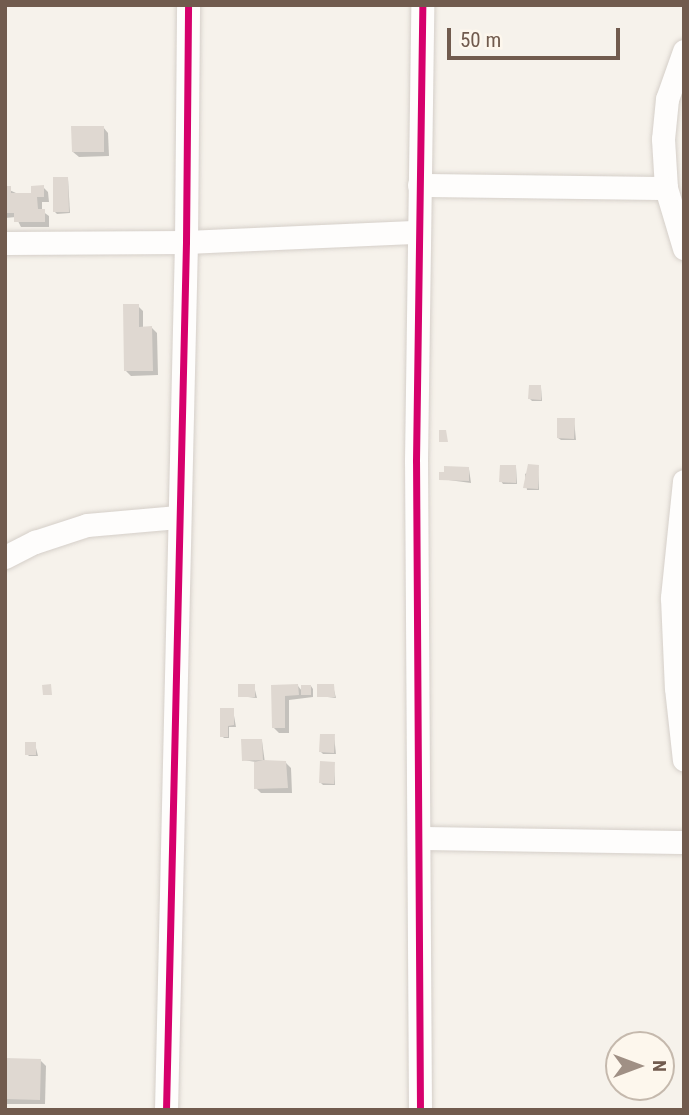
<!DOCTYPE html>
<style>
body{margin:0}
#map{position:relative;width:689px;height:1115px;overflow:hidden;background:#f6f2eb;font-family:"Roboto Condensed",sans-serif}
div>[style]{position:absolute}
[style*='--x']{left:calc(var(--x)*1px);top:calc(var(--y)*1px);width:calc(var(--w)*1px);rotate:calc(var(--a)*1deg)}
.shadow>*{inset:0;background:#0003}
.building>*{inset:0;background:#dfd8d1}
.roads{filter:drop-shadow(0 0 2px #d5cfc9) drop-shadow(0 0 2px #d5cfc9)}
.minor>*{height:23px;margin:-11.5px;padding:0 11.5px;transform-origin:11.5px;border-radius:11.5px;background:#fefdfc}
.cycleway>*{height:7px;margin:-3.5px;padding:0 3.5px;transform-origin:3.5px;border-radius:3.5px;background:#d6006c}
span{translate:-50% -50%;white-space:nowrap;text-align:center;line-height:1.15;-webkit-text-stroke:7px #fdf7ed;paint-order:stroke}
.frame{position:absolute;inset:0;border:7px solid #715b4e;pointer-events:none}
.north{position:absolute;left:605px;top:1031px;width:70px;height:70px;box-sizing:border-box;background:#fdf7ed;border:2px solid #c5b9ad;border-radius:50%;rotate:90deg;font-size:19px;font-weight:700;line-height:28px;text-align:center;color:#715b4e}
.north::after{content:'';display:block;margin:auto;width:24px;height:32px;background:#a09085;clip-path:polygon(50% 0,100% 100%,50% 72%,0 100%)}
.scale{position:absolute;left:447px;top:28px;width:173px;height:32px;box-sizing:border-box;border:4px solid #715b4e;border-top:0;padding-left:9px;font-size:21px;line-height:24px;white-space:nowrap;color:#715b4e;-webkit-text-stroke:5px #fdf7ed;paint-order:stroke}
</style>
<div id="map">
<div class="shadow">
<i style="clip-path:polygon(103px 127px,108px 133px,109px 156px,79px 157px,73px 152px)"></i>
<i style="clip-path:polygon(68px 179px,70px 213px,57px 214px,55px 212px)"></i>
<i style="clip-path:polygon(43px 187px,48px 192px,49px 202px,42px 202px,42px 211px,49px 216px,49px 227px,21px 227px,16px 217px,5px 218px,5px 188px,16px 193px,33px 194px)"></i>
<i style="clip-path:polygon(138px 306px,143px 311px,143px 328px,152px 328px,157px 333px,158px 375px,131px 376px,126px 371px)"></i>
<i style="clip-path:polygon(541px 387px,542px 401px,532px 401px,530px 399px)"></i>
<i style="clip-path:polygon(574px 420px,576px 440px,561px 440px,558px 438px)"></i>
<i style="clip-path:polygon(538px 466px,539px 490px,527px 490px,525px 474px)"></i>
<i style="clip-path:polygon(516px 467px,517px 484px,503px 484px,501px 481px)"></i>
<i style="clip-path:polygon(469px 469px,471px 483px,441px 479px)"></i>
<i style="clip-path:polygon(254px 686px,257px 698px,240px 696px)"></i>
<i style="clip-path:polygon(273px 686px,298px 686px,302px 691px,311px 686px,313px 689px,313px 697px,289px 700px,289px 733px,279px 733px,273px 727px)"></i>
<i style="clip-path:polygon(333px 686px,336px 698px,319px 696px)"></i>
<i style="clip-path:polygon(233px 710px,236px 727px,229px 727px,229px 738px,224px 738px,222px 736px)"></i>
<i style="clip-path:polygon(334px 736px,336px 754px,323px 754px,321px 752px)"></i>
<i style="clip-path:polygon(262px 741px,265px 763px,286px 763px,291px 768px,292px 793px,261px 793px,256px 788px,256px 762px,243px 760px)"></i>
<i style="clip-path:polygon(35px 744px,38px 756px,29px 756px,27px 754px)"></i>
<i style="clip-path:polygon(334px 764px,335px 785px,323px 785px,321px 783px)"></i>
<i style="clip-path:polygon(5px 1060px,41px 1061px,46px 1066px,45px 1104px,5px 1104px)"></i>
</div>
<div class="building">
<i style="clip-path:polygon(71px 126px,104px 126px,104px 152px,72px 152px)"></i>
<i style="clip-path:polygon(53px 177px,68px 177px,69px 212px,53px 212px)"></i>
<i style="clip-path:polygon(44px 185px,44px 197px,37px 197px,38px 209px,45px 209px,45px 222px,14px 222px,14px 213px,5px 213px,5px 186px,11px 186px,11px 193px,31px 193px,31px 186px)"></i>
<i style="clip-path:polygon(123px 304px,139px 304px,139px 327px,152px 326px,153px 371px,124px 371px)"></i>
<i style="clip-path:polygon(529px 385px,541px 385px,541px 400px,528px 399px)"></i>
<i style="clip-path:polygon(557px 418px,575px 418px,574px 439px,557px 438px)"></i>
<i style="clip-path:polygon(439px 430px,446px 430px,448px 442px,439px 442px)"></i>
<i style="clip-path:polygon(528px 464px,539px 465px,538px 489px,523px 488px)"></i>
<i style="clip-path:polygon(500px 465px,516px 465px,516px 483px,499px 482px)"></i>
<i style="clip-path:polygon(444px 466px,469px 467px,469px 481px,439px 480px,439px 472px,444px 472px)"></i>
<i style="clip-path:polygon(51px 684px,52px 695px,43px 695px,42px 685px)"></i>
<i style="clip-path:polygon(238px 684px,255px 684px,255px 697px,238px 697px)"></i>
<i style="clip-path:polygon(298px 684px,299px 695px,285px 696px,285px 728px,272px 728px,271px 685px)"></i>
<i style="clip-path:polygon(317px 684px,334px 684px,335px 697px,317px 697px)"></i>
<i style="clip-path:polygon(301px 685px,311px 685px,311px 695px,301px 695px)"></i>
<i style="clip-path:polygon(220px 708px,234px 708px,234px 725px,228px 726px,228px 737px,220px 737px)"></i>
<i style="clip-path:polygon(320px 734px,335px 734px,334px 753px,319px 752px)"></i>
<i style="clip-path:polygon(241px 739px,262px 739px,263px 760px,242px 761px)"></i>
<i style="clip-path:polygon(25px 742px,36px 742px,36px 755px,25px 755px)"></i>
<i style="clip-path:polygon(263px 760px,286px 761px,288px 788px,254px 789px,254px 762px)"></i>
<i style="clip-path:polygon(320px 761px,335px 762px,334px 784px,319px 783px)"></i>
<i style="clip-path:polygon(5px 1058px,41px 1059px,40px 1100px,5px 1099px)"></i>
</div>
<div class="roads">
<div class="minor">
<i style="--x:684;--y:51;--w:51;--a:109.5"></i>
<i style="--x:667;--y:99;--w:40;--a:95.7"></i>
<i style="--x:663;--y:139;--w:49;--a:86.5"></i>
<i style="--x:666;--y:188;--w:63;--a:73.3"></i>
<i style="--x:419;--y:185;--w:247;--a:0.7"></i>
<i style="--x:5;--y:243;--w:181;--a:-0.3"></i>
<i style="--x:186;--y:242;--w:233;--a:-2.5"></i>
<i style="--x:684;--y:481;--w:118;--a:95.9"></i>
<i style="--x:672;--y:598;--w:90;--a:87.5"></i>
<i style="--x:676;--y:688;--w:72;--a:83.7"></i>
<i style="--x:5;--y:557;--w:34;--a:-27"></i>
<i style="--x:35;--y:542;--w:55;--a:-18.1"></i>
<i style="--x:87;--y:525;--w:91;--a:-5"></i>
<i style="--x:420;--y:838;--w:264;--a:0.9"></i>
<i style="--x:166;--y:1110;--w:868;--a:-88.68"></i>
<i style="--x:186;--y:242;--w:237;--a:-89.5"></i>
<i style="--x:420;--y:1110;--w:649;--a:-90.35"></i>
<i style="--x:416;--y:461;--w:456;--a:-89.2"></i>
</div>
</div>
<div class="cycleway">
<i style="--x:166;--y:1110;--w:868;--a:-88.68"></i>
<i style="--x:186;--y:242;--w:237;--a:-89.5"></i>
<i style="--x:420;--y:1110;--w:649;--a:-90.35"></i>
<i style="--x:416;--y:461;--w:456;--a:-89.2"></i>
</div>
<div class="frame"></div>
<div class="north">N</div>
<div class="scale">50 m</div>
</div>
